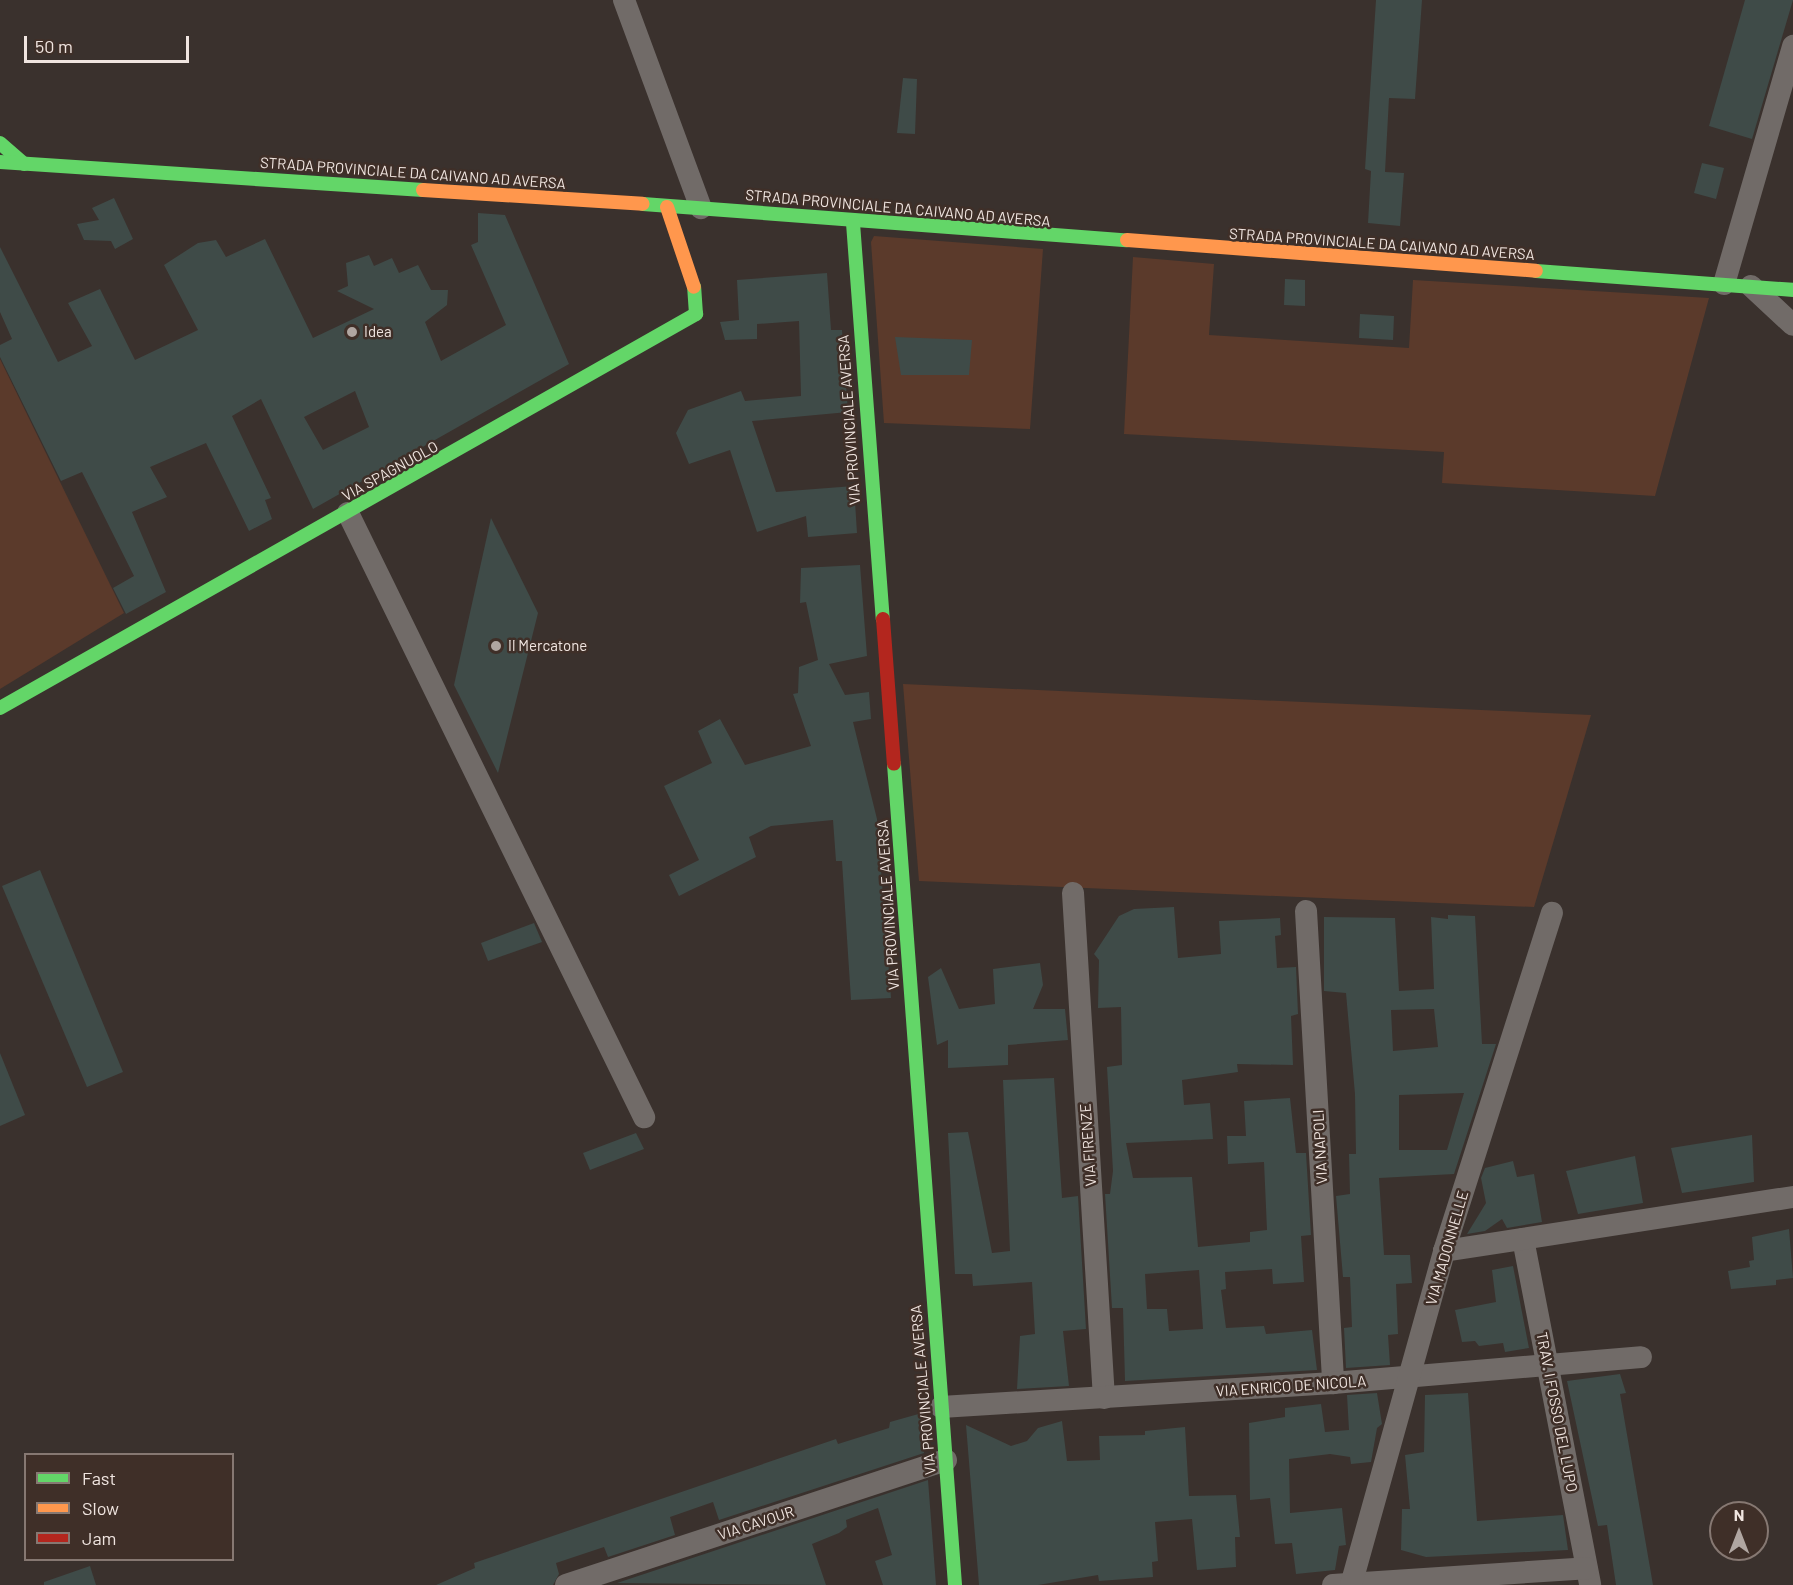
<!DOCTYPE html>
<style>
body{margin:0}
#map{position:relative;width:1793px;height:1585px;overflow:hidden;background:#3a312d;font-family:Barlow,sans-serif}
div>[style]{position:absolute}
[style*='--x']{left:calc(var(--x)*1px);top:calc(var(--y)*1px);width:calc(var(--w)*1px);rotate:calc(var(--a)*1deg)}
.green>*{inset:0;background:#5b3a2b}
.building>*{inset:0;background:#3f4b48}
.street>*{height:22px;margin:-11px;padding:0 11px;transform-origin:11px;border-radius:11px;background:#716b68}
.fast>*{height:14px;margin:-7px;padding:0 7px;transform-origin:7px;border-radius:7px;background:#63d668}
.slow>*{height:14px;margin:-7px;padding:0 7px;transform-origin:7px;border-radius:7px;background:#ff974d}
.jam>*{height:14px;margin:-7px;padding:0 7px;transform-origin:7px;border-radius:7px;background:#b3261e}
.dots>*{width:16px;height:16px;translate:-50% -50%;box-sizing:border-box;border:3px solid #3f2f28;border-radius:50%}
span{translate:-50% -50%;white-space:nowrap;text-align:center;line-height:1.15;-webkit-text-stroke:5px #3f2f28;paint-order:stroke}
.street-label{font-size:15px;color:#f0e5e0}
.poi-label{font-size:15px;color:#f0e5e0}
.left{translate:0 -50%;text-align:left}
.legend{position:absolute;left:24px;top:1453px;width:210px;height:108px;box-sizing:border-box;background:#3f2f28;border:2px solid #867872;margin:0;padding:8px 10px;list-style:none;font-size:18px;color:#f0e5e0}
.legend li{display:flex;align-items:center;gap:12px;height:30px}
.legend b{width:30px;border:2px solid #867872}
.north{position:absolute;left:1709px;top:1501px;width:60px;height:60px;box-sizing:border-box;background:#3f2f28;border:2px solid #867872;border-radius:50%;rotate:0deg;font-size:16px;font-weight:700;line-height:24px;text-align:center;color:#f0e5e0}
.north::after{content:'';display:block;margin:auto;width:21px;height:27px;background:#b0a6a1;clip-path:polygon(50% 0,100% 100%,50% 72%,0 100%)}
.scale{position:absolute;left:24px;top:36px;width:165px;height:27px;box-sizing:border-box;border:3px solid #f0e5e0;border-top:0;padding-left:8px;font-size:18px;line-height:21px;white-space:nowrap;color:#f0e5e0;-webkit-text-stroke:4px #3f2f28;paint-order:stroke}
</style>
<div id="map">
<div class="green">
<i style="clip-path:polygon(874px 236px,1043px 249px,1030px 429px,884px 423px,871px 242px)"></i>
<i style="clip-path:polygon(1133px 257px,1214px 264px,1209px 335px,1409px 348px,1413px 280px,1709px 298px,1655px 496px,1442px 483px,1444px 452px,1124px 434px)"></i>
<i style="clip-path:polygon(0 359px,124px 613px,0 689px)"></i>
<i style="clip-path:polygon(903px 684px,1591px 715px,1534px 907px,919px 881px)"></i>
</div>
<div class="building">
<i style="clip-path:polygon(1376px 0,1422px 0,1415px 99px,1389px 98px,1385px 172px,1404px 173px,1400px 226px,1368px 223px,1371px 171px,1365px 169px)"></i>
<i style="clip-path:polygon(1745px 0,1793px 0,1752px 139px,1709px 126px)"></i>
<i style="clip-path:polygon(903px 78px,917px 79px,915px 134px,897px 133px)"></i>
<i style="clip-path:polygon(1702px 163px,1724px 168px,1716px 199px,1694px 193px)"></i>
<i style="clip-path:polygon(114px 198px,133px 239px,115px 249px,111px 241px,84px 240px,77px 224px,99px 220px,92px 208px)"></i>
<i style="clip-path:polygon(evenodd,478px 213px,505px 215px,569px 364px,313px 509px,261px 399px,232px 416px,271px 498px,265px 500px,272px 519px,249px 531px,206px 443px,150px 467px,167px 497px,132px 512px,166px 592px,126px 614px,113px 588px,134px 576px,82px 472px,61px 481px,0 357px,0 345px,12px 339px,0 312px,0 247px,58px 362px,92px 346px,68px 303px,100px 289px,135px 360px,198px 330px,164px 265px,198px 243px,216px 240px,226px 257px,265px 239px,313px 338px,374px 309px,337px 291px,348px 286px,346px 263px,369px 255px,374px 266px,392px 258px,399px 273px,418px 265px,431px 290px,448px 290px,447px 305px,425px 322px,441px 361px,506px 325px,471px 245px,478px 242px,478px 213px,355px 391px,369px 427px,323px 450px,304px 417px,355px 391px)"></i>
<i style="clip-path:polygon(827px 273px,831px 330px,842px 330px,848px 412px,752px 421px,776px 492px,854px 486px,857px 533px,808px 537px,806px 516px,757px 532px,730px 450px,689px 464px,676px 433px,688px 410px,741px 391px,745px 401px,801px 396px,799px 321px,757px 324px,757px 339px,725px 340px,720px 322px,739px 320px,737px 280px)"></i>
<i style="clip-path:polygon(1285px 279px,1305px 280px,1305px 306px,1284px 305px)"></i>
<i style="clip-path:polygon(1360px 314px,1394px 316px,1393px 340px,1359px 338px)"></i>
<i style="clip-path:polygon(895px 337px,972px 340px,969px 375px,901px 375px)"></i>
<i style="clip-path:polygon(491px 518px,538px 613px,498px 773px,454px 685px)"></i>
<i style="clip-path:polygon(860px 565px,867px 656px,829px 664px,845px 695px,869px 692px,871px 719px,853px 722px,877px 819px,891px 998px,851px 1000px,842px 861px,836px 861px,833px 820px,771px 826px,749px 837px,756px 857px,679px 896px,669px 875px,699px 860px,664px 786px,712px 763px,698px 731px,720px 719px,745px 765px,811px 746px,793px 694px,798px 693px,799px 667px,818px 660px,806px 602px,800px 603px,801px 568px)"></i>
<i style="clip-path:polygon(40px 870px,123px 1072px,87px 1087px,2px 886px)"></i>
<i style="clip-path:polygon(evenodd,1174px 907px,1178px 958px,1221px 954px,1219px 921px,1280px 918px,1281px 935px,1275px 936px,1277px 968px,1296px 967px,1298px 1014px,1291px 1016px,1293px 1065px,1237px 1064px,1238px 1072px,1182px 1080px,1184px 1105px,1210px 1103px,1213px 1139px,1126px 1143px,1133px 1178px,1192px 1177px,1198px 1247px,1250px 1242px,1250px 1232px,1267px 1230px,1264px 1162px,1228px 1164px,1227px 1136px,1246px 1136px,1244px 1101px,1290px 1098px,1296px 1153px,1306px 1153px,1311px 1235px,1301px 1236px,1304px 1282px,1273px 1284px,1272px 1269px,1225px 1272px,1226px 1289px,1221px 1290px,1226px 1328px,1264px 1326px,1266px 1334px,1312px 1330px,1317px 1370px,1125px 1381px,1123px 1308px,1112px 1308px,1105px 1194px,1110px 1194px,1113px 1171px,1107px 1067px,1122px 1065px,1121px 1007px,1098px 1008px,1099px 960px,1094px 954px,1119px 916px,1134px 909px,1174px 907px,1199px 1270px,1203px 1329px,1169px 1331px,1167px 1309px,1147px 1309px,1145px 1274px,1199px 1270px)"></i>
<i style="clip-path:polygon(evenodd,1448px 915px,1475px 916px,1482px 1044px,1496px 1044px,1454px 1174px,1379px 1178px,1384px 1255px,1410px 1255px,1412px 1283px,1396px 1284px,1398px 1334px,1388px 1335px,1390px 1365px,1346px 1368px,1344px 1328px,1352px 1327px,1350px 1277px,1343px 1277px,1336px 1196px,1350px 1194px,1349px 1154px,1356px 1154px,1355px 1094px,1346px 993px,1324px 991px,1324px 917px,1395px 918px,1399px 991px,1434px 989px,1431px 917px,1448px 919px,1448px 915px,1434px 1009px,1438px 1047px,1393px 1051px,1391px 1010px,1434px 1009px,1448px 915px,1464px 1093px,1447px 1150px,1399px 1150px,1399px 1095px,1464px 1093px)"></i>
<i style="clip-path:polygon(534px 923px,542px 942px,488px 961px,481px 943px)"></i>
<i style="clip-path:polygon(1040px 963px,1043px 985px,1033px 1009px,1065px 1009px,1068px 1040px,1008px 1045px,1008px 1065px,948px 1068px,948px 1040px,937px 1045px,928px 977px,941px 968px,959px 1009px,995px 1004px,993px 969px)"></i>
<i style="clip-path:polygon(0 1053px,25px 1115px,0 1126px)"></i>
<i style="clip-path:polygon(1054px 1078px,1062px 1198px,1078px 1196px,1086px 1329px,1063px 1331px,1069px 1386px,1017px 1389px,1020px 1336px,1035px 1334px,1032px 1282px,973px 1286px,972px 1274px,955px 1274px,948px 1133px,968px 1132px,992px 1253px,1010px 1251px,1003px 1080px)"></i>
<i style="clip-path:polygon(636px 1133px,644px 1149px,590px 1170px,583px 1153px)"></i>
<i style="clip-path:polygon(1752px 1135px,1754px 1182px,1682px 1193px,1671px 1148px)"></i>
<i style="clip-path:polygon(1635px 1156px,1643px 1203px,1578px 1214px,1566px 1171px)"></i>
<i style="clip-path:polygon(1513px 1161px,1517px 1177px,1534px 1174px,1542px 1222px,1507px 1228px,1502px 1219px,1485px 1231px,1467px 1234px,1486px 1203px,1481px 1178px,1485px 1168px)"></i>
<i style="clip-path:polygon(1789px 1229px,1793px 1278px,1776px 1280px,1776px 1285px,1731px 1289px,1728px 1271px,1750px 1267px,1749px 1261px,1754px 1260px,1752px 1237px)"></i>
<i style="clip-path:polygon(1513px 1266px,1529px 1348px,1505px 1352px,1503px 1343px,1479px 1346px,1475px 1341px,1462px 1342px,1455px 1310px,1496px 1302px,1492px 1270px)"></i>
<i style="clip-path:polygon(1620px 1374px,1626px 1393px,1620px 1394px,1653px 1585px,1616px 1585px,1607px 1525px,1598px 1526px,1567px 1381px)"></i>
<i style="clip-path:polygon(1377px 1393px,1382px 1424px,1377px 1428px,1371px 1462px,1351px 1464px,1350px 1457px,1330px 1454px,1289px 1459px,1290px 1513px,1342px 1508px,1346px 1545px,1339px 1546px,1335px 1570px,1296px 1574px,1292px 1543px,1275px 1544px,1270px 1498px,1250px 1500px,1249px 1423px,1285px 1417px,1285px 1408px,1321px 1404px,1325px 1432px,1349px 1430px,1347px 1395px)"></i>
<i style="clip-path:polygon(1468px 1393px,1477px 1521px,1563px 1515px,1568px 1550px,1426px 1557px,1401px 1550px,1402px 1509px,1410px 1509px,1405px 1455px,1424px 1452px,1425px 1395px)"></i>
<i style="clip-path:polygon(922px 1413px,924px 1453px,719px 1520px,713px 1502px,670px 1517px,675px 1535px,608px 1557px,604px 1547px,556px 1563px,559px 1574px,553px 1585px,436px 1585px,475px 1568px,474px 1563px,836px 1439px,838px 1444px,889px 1428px,890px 1422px)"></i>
<i style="clip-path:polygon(1062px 1421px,1067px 1461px,1100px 1460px,1099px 1436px,1145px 1435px,1145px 1431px,1185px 1427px,1189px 1496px,1236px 1495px,1240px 1537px,1235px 1537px,1236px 1567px,1197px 1570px,1192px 1519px,1155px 1522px,1158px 1561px,1152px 1562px,1153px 1577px,1099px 1581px,1098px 1575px,1038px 1585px,979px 1585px,966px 1425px,1011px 1446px,1027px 1441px,1038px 1428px)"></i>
<i style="clip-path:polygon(928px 1480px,936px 1585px,883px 1585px,875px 1561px,892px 1555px,878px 1508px,846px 1520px,847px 1527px,839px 1533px,812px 1544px,826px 1585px,617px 1583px)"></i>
<i style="clip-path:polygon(90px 1566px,96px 1585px,44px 1585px,44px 1582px)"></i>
</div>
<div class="street">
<i style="--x:624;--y:0;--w:222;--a:69.7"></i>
<i style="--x:1724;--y:284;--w:248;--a:-73.8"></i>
<i style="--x:1751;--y:286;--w:57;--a:42.9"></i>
<i style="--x:348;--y:513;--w:673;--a:63.89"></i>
<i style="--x:1073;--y:893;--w:506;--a:86.49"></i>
<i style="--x:1306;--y:911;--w:473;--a:86.7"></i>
<i style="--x:1523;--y:1239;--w:352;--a:79"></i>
<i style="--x:1444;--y:1251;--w:353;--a:-8.8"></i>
<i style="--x:941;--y:1407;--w:393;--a:-3.5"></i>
<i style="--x:1333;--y:1383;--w:309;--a:-4.8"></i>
<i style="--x:566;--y:1585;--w:400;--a:-18.2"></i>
<i style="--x:1333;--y:1585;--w:254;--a:-3.8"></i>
<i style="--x:1351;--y:1585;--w:347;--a:-74.4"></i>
<i style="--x:1444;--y:1251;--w:355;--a:-72.3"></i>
</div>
<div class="fast">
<i style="--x:0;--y:143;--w:32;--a:41"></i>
<i style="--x:0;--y:162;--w:424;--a:3.8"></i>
<i style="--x:643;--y:204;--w:485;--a:4.3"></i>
<i style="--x:853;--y:223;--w:397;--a:85.7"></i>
<i style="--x:1536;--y:271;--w:258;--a:4.2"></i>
<i style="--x:0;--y:708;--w:800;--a:-29.51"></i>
<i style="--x:696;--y:314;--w:27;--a:-94"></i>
<i style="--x:894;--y:764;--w:823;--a:85.75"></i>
</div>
<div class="slow">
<i style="--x:423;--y:190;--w:220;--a:3.6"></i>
<i style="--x:667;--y:207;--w:84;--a:71.4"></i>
<i style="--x:1127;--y:240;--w:410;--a:4.3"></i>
</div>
<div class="jam">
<i style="--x:883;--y:619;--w:145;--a:85.7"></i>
</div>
<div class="dots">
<i style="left:352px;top:332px;background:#b0a6a1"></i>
<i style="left:496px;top:646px;background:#b0a6a1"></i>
</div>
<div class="street-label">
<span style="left:413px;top:173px;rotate:4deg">STRADA PROVINCIALE DA CAIVANO AD AVERSA</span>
<span style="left:898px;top:208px;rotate:5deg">STRADA PROVINCIALE DA CAIVANO AD AVERSA</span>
<span style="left:1382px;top:244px;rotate:4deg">STRADA PROVINCIALE DA CAIVANO AD AVERSA</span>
<span style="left:849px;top:420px;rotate:-94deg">VIA PROVINCIALE AVERSA</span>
<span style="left:390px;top:471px;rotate:-29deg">VIA SPAGNUOLO</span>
<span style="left:888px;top:905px;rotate:-94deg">VIA PROVINCIALE AVERSA</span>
<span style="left:1088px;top:1145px;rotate:-94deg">VIA FIRENZE</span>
<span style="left:1320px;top:1147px;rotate:-93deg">VIA NAPOLI</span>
<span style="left:1447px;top:1248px;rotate:-74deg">VIA MADONNELLE</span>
<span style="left:1291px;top:1386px;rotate:-4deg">VIA ENRICO DE NICOLA</span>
<span style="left:923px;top:1390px;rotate:-95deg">VIA PROVINCIALE AVERSA</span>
<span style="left:1557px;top:1412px;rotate:79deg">TRAV. I FOSSO DEL LUPO</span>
<span style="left:756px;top:1523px;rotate:-18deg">VIA CAVOUR</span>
</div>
<div class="poi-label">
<span class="left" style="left:364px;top:332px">Idea</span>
<span class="left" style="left:508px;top:646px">Il Mercatone</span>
</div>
<ul class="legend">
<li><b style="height:8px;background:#63d668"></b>Fast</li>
<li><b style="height:8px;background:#ff974d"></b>Slow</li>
<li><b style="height:8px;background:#b3261e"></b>Jam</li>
</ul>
<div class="north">N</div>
<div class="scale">50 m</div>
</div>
